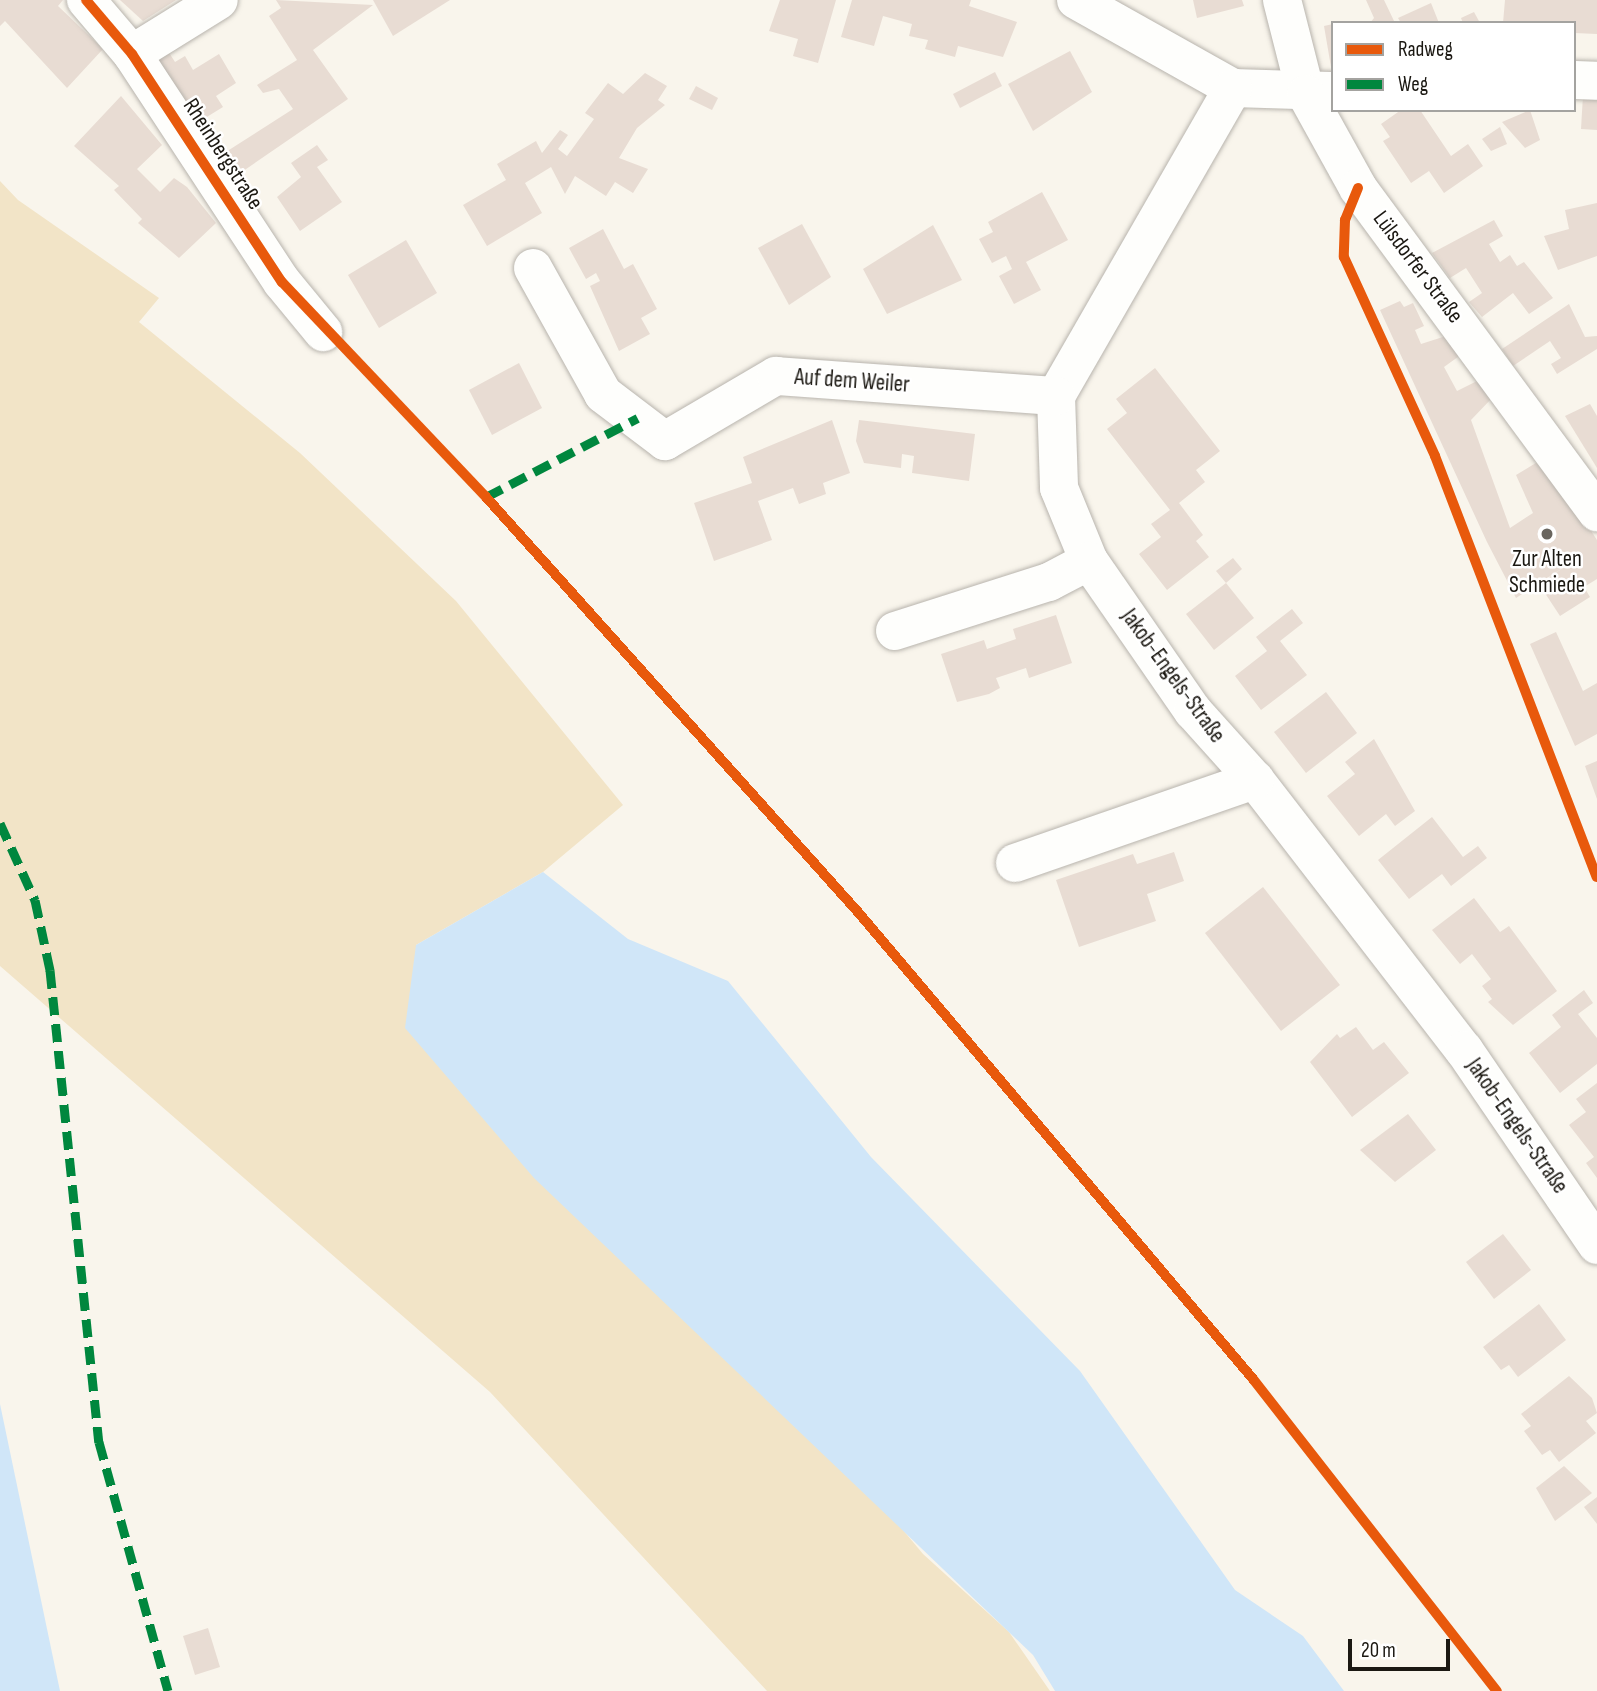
<!DOCTYPE html>
<meta charset="utf-8">
<style>
body{margin:0}
#map{position:relative;width:1597px;height:1691px;overflow:hidden;background:#f9f5ec;font-family:"Sofia Sans Condensed",sans-serif}
div>[style]{position:absolute}
[style*='--x']{left:calc(var(--x)*1px);top:calc(var(--y)*1px);width:calc(var(--w)*1px);rotate:calc(var(--a)*1deg)}
.green>*{inset:0;background:#f2e4c7}
.water>*{inset:0;background:#d0e6f8}
.building>*{inset:0;background:#e8dcd3}
.roads{filter:drop-shadow(0 0 2px #b8b4ad) drop-shadow(0 0 2px #b8b4ad)}
.minor>*{height:38px;margin:-19px;padding:0 19px;transform-origin:19px;border-radius:19px;background:#fefefc}
.quiet>*{height:9px;margin-top:-4.5px;transform-origin:0;background:repeating-linear-gradient(90deg,#00873e 0 18px,transparent 0 27px)}
.cycleway>*{height:10px;margin:-5px;padding:0 5px;transform-origin:5px;border-radius:5px;background:#e8590c}
.dots>*{width:19px;height:19px;translate:-50% -50%;box-sizing:border-box;border:4px solid #fff;border-radius:50%}
span{translate:-50% -50%;white-space:nowrap;text-align:center;line-height:1.15;-webkit-text-stroke:5px #fff;paint-order:stroke}
.street-label{font-size:23px;color:#1b1812}
.poi-label{font-size:23px;color:#1b1812}
.legend{position:absolute;left:1331px;top:21px;width:245px;height:91px;box-sizing:border-box;background:#fff;border:2px solid #a4a3a0;margin:0;padding:9px 12px;list-style:none;font-size:21px;color:#1b1812}
.legend li{display:flex;align-items:center;gap:14px;height:35px}
.legend b{width:35px;border:2px solid #a4a3a0}
.scale{position:absolute;left:1348px;top:1639px;width:102px;height:32px;box-sizing:border-box;border:4px solid #1b1812;border-top:0;padding-left:9px;font-size:21px;line-height:24px;white-space:nowrap;color:#1b1812;-webkit-text-stroke:5px #fff;paint-order:stroke}
</style>
<div id="map">
<div class="green">
<i style="clip-path:polygon(0 181px,18px 200px,159px 298px,139px 322px,300px 453px,456px 601px,623px 805px,543px 872px,416px 945px,923px 1554px,1009px 1632px,1050px 1691px,767px 1691px,490px 1392px,0 966px)"></i>
</div>
<div class="water">
<i style="clip-path:polygon(543px 872px,628px 939px,728px 981px,871px 1157px,1080px 1371px,1235px 1590px,1303px 1636px,1344px 1691px,1055px 1691px,1033px 1655px,534px 1178px,405px 1028px,416px 945px)"></i>
<i style="clip-path:polygon(0 1404px,60px 1691px,0 1691px)"></i>
</div>
<div class="building">
<i style="clip-path:polygon(0 0,63px 0,58px 6px,103px 49px,67px 88px,5px 21px,0 26px)"></i>
<i style="clip-path:polygon(120px 0,176px 0,143px 21px)"></i>
<i style="clip-path:polygon(276px 0,373px 5px,313px 50px,348px 99px,233px 178px,218px 157px,293px 109px,279px 89px,263px 93px,257px 85px,297px 60px,269px 16px,281px 8px)"></i>
<i style="clip-path:polygon(373px 0,450px 0,393px 36px)"></i>
<i style="clip-path:polygon(780px 0,836px 0,818px 63px,793px 56px,798px 39px,769px 31px)"></i>
<i style="clip-path:polygon(852px 0,971px 0,969px 6px,1017px 22px,1003px 57px,958px 46px,955px 57px,925px 49px,928px 40px,909px 36px,912px 24px,883px 16px,874px 46px,841px 37px)"></i>
<i style="clip-path:polygon(1193px 0,1242px 0,1244px 6px,1197px 18px)"></i>
<i style="clip-path:polygon(1366px 0,1384px 0,1395px 23px,1370px 23px,1374px 18px)"></i>
<i style="clip-path:polygon(1505px 0,1597px 0,1597px 34px,1574px 33px,1574px 23px,1503px 23px)"></i>
<i style="clip-path:polygon(1431px 3px,1439px 23px,1401px 23px,1398px 18px)"></i>
<i style="clip-path:polygon(1474px 12px,1480px 23px,1463px 23px,1461px 18px)"></i>
<i style="clip-path:polygon(1333px 24px,1333px 67px,1331px 67px,1324px 26px)"></i>
<i style="clip-path:polygon(168px 51px,175px 62px,185px 56px,193px 70px,219px 54px,236px 83px,216px 96px,223px 107px,197px 123px,151px 61px)"></i>
<i style="clip-path:polygon(1070px 51px,1092px 92px,1033px 131px,1008px 84px)"></i>
<i style="clip-path:polygon(995px 72px,1002px 86px,960px 108px,953px 94px)"></i>
<i style="clip-path:polygon(645px 73px,667px 86px,658px 100px,665px 105px,637px 128px,619px 158px,648px 169px,633px 193px,615px 182px,606px 196px,575px 176px,565px 194px,551px 167px,525px 183px,542px 213px,487px 246px,463px 205px,506px 180px,497px 164px,536px 141px,542px 153px,560px 130px,568px 135px,558px 149px,567px 156px,594px 119px,585px 113px,608px 83px,623px 94px)"></i>
<i style="clip-path:polygon(696px 86px,718px 98px,712px 110px,689px 99px)"></i>
<i style="clip-path:polygon(1583px 95px,1597px 95px,1597px 130px,1581px 129px)"></i>
<i style="clip-path:polygon(121px 96px,162px 145px,137px 169px,160px 192px,174px 178px,187px 187px,216px 223px,179px 258px,138px 223px,142px 219px,114px 190px,119px 186px,74px 146px)"></i>
<i style="clip-path:polygon(1401px 110px,1420px 110px,1451px 156px,1468px 144px,1483px 166px,1444px 193px,1429px 171px,1411px 183px,1383px 141px,1390px 137px,1381px 124px)"></i>
<i style="clip-path:polygon(1530px 110px,1540px 140px,1525px 148px,1502px 122px)"></i>
<i style="clip-path:polygon(1500px 127px,1507px 144px,1491px 151px,1482px 139px)"></i>
<i style="clip-path:polygon(317px 145px,328px 160px,317px 167px,342px 202px,300px 231px,277px 197px,301px 177px,291px 163px)"></i>
<i style="clip-path:polygon(1042px 192px,1068px 240px,1026px 262px,1041px 290px,1014px 304px,999px 276px,1012px 269px,1006px 256px,992px 263px,979px 239px,993px 232px,988px 222px)"></i>
<i style="clip-path:polygon(1597px 203px,1597px 256px,1558px 270px,1544px 236px,1569px 229px,1565px 210px)"></i>
<i style="clip-path:polygon(1494px 220px,1503px 236px,1489px 244px,1500px 262px,1510px 255px,1517px 266px,1524px 262px,1553px 298px,1529px 314px,1513px 293px,1482px 317px,1469px 302px,1482px 293px,1466px 268px,1450px 278px,1432px 253px)"></i>
<i style="clip-path:polygon(802px 224px,831px 277px,789px 305px,758px 248px)"></i>
<i style="clip-path:polygon(933px 225px,962px 280px,887px 314px,863px 269px)"></i>
<i style="clip-path:polygon(603px 229px,624px 269px,633px 264px,657px 309px,641px 318px,650px 334px,619px 351px,590px 286px,600px 281px,596px 273px,586px 279px,569px 248px)"></i>
<i style="clip-path:polygon(406px 240px,437px 293px,379px 328px,348px 275px)"></i>
<i style="clip-path:polygon(1400px 301px,1404px 307px,1413px 303px,1424px 326px,1415px 330px,1421px 344px,1449px 335px,1462px 354px,1444px 367px,1457px 391px,1483px 378px,1493px 397px,1471px 420px,1510px 528px,1533px 513px,1516px 475px,1544px 458px,1597px 540px,1597px 579px,1584px 587px,1590px 597px,1560px 616px,1539px 584px,1569px 564px,1516px 598px,1487px 542px,1380px 310px)"></i>
<i style="clip-path:polygon(1569px 304px,1585px 337px,1597px 336px,1597px 349px,1557px 374px,1551px 364px,1561px 358px,1550px 341px,1513px 366px,1502px 349px)"></i>
<i style="clip-path:polygon(519px 363px,542px 408px,492px 435px,469px 390px)"></i>
<i style="clip-path:polygon(1155px 368px,1220px 451px,1196px 470px,1205px 482px,1179px 503px,1203px 535px,1196px 541px,1209px 557px,1167px 590px,1139px 554px,1161px 537px,1151px 524px,1170px 510px,1107px 429px,1127px 413px,1116px 399px)"></i>
<i style="clip-path:polygon(1590px 404px,1597px 416px,1597px 468px,1565px 416px)"></i>
<i style="clip-path:polygon(832px 420px,850px 473px,823px 483px,826px 494px,799px 504px,793px 488px,758px 501px,772px 540px,714px 561px,694px 503px,752px 483px,743px 457px)"></i>
<i style="clip-path:polygon(859px 420px,975px 434px,969px 481px,912px 473px,914px 456px,902px 454px,901px 468px,864px 463px,856px 441px)"></i>
<i style="clip-path:polygon(1233px 558px,1242px 569px,1226px 583px,1216px 571px)"></i>
<i style="clip-path:polygon(1226px 583px,1254px 618px,1214px 650px,1186px 614px)"></i>
<i style="clip-path:polygon(1292px 609px,1303px 623px,1280px 641px,1307px 675px,1261px 710px,1235px 676px,1267px 651px,1256px 637px)"></i>
<i style="clip-path:polygon(1056px 615px,1072px 663px,1029px 678px,1026px 668px,996px 678px,1000px 688px,989px 694px,957px 702px,941px 654px,984px 640px,987px 649px,1016px 639px,1013px 629px)"></i>
<i style="clip-path:polygon(1556px 632px,1583px 691px,1597px 683px,1597px 734px,1575px 746px,1530px 644px)"></i>
<i style="clip-path:polygon(1326px 692px,1357px 733px,1306px 773px,1274px 732px)"></i>
<i style="clip-path:polygon(1374px 739px,1415px 811px,1395px 826px,1386px 814px,1359px 836px,1327px 796px,1355px 774px,1345px 762px)"></i>
<i style="clip-path:polygon(1597px 761px,1597px 799px,1585px 766px)"></i>
<i style="clip-path:polygon(1432px 817px,1463px 857px,1478px 846px,1487px 858px,1451px 886px,1442px 874px,1409px 899px,1378px 860px)"></i>
<i style="clip-path:polygon(1174px 852px,1184px 881px,1147px 894px,1156px 921px,1079px 947px,1056px 880px,1133px 854px,1137px 864px)"></i>
<i style="clip-path:polygon(1263px 887px,1340px 985px,1281px 1031px,1205px 933px)"></i>
<i style="clip-path:polygon(1474px 898px,1500px 932px,1509px 926px,1557px 991px,1513px 1025px,1488px 1002px,1492px 999px,1482px 986px,1491px 979px,1472px 954px,1460px 964px,1432px 930px)"></i>
<i style="clip-path:polygon(1584px 990px,1593px 1003px,1578px 1014px,1597px 1038px,1597px 1064px,1560px 1093px,1529px 1053px,1561px 1027px,1552px 1015px)"></i>
<i style="clip-path:polygon(1356px 1027px,1373px 1050px,1384px 1042px,1409px 1073px,1352px 1117px,1310px 1062px,1337px 1034px,1340px 1038px)"></i>
<i style="clip-path:polygon(1597px 1083px,1597px 1178px,1586px 1163px,1594px 1157px,1569px 1125px,1586px 1112px,1576px 1099px)"></i>
<i style="clip-path:polygon(1408px 1114px,1436px 1150px,1395px 1182px,1360px 1150px)"></i>
<i style="clip-path:polygon(1503px 1234px,1531px 1270px,1494px 1299px,1466px 1262px)"></i>
<i style="clip-path:polygon(1539px 1304px,1566px 1340px,1518px 1377px,1509px 1365px,1501px 1370px,1483px 1347px)"></i>
<i style="clip-path:polygon(1569px 1376px,1592px 1398px,1597px 1413px,1586px 1421px,1596px 1433px,1559px 1462px,1550px 1450px,1542px 1455px,1524px 1431px,1531px 1426px,1521px 1414px)"></i>
<i style="clip-path:polygon(1564px 1466px,1592px 1493px,1555px 1521px,1536px 1488px)"></i>
<i style="clip-path:polygon(1597px 1497px,1597px 1524px,1584px 1507px)"></i>
<i style="clip-path:polygon(208px 1628px,220px 1667px,195px 1675px,183px 1636px)"></i>
</div>
<div class="roads">
<div class="minor">
<i style="--x:86;--y:0;--w:71;--a:49.6"></i>
<i style="--x:132;--y:54;--w:273;--a:56.7"></i>
<i style="--x:282;--y:282;--w:65;--a:50.6"></i>
<i style="--x:1076;--y:0;--w:180;--a:29.3"></i>
<i style="--x:1233;--y:88;--w:97;--a:1.8"></i>
<i style="--x:1282;--y:0;--w:97;--a:75.7"></i>
<i style="--x:1306;--y:94;--w:107;--a:61"></i>
<i style="--x:1358;--y:188;--w:403;--a:53.6"></i>
<i style="--x:132;--y:54;--w:102;--a:-31.8"></i>
<i style="--x:1574;--y:80;--w:23;--a:2"></i>
<i style="--x:1233;--y:88;--w:355;--a:119.9"></i>
<i style="--x:1056;--y:396;--w:92;--a:88.1"></i>
<i style="--x:1059;--y:488;--w:79;--a:67.7"></i>
<i style="--x:1089;--y:561;--w:183;--a:55.3"></i>
<i style="--x:1193;--y:711;--w:93;--a:48.1"></i>
<i style="--x:1255;--y:780;--w:341;--a:52.3"></i>
<i style="--x:1464;--y:1050;--w:236;--a:55.7"></i>
<i style="--x:533;--y:268;--w:144;--a:60.9"></i>
<i style="--x:603;--y:394;--w:78;--a:37.2"></i>
<i style="--x:665;--y:441;--w:129;--a:-30.4"></i>
<i style="--x:776;--y:376;--w:281;--a:4.1"></i>
<i style="--x:895;--y:631;--w:162;--a:-17.7"></i>
<i style="--x:1049;--y:582;--w:45;--a:-27.7"></i>
<i style="--x:1015;--y:863;--w:254;--a:-19.1"></i>
</div>
</div>
<div class="quiet">
<i style="--x:486;--y:497;--w:171;--a:-27.5"></i>
<i style="--x:0;--y:823;--w:85;--a:65.6"></i>
<i style="--x:35;--y:900;--w:72;--a:77.9"></i>
<i style="--x:50;--y:970;--w:475;--a:84.1"></i>
<i style="--x:99;--y:1442;--w:258;--a:74.5"></i>
</div>
<div class="cycleway">
<i style="--x:86;--y:0;--w:71;--a:49.6"></i>
<i style="--x:132;--y:54;--w:273;--a:56.7"></i>
<i style="--x:282;--y:282;--w:296;--a:46.5"></i>
<i style="--x:486;--y:497;--w:557;--a:48.13"></i>
<i style="--x:858;--y:912;--w:612;--a:49.77"></i>
<i style="--x:1253;--y:1379;--w:396;--a:52"></i>
<i style="--x:1358;--y:188;--w:35;--a:112"></i>
<i style="--x:1345;--y:220;--w:37;--a:92"></i>
<i style="--x:1344;--y:257;--w:219;--a:65.4"></i>
<i style="--x:1435;--y:456;--w:451;--a:69"></i>
</div>
<div class="dots">
<i style="left:1547px;top:534px;background:#69655e"></i>
</div>
<div class="street-label">
<span style="left:223px;top:154px;rotate:57deg">Rheinbergstraße</span>
<span style="left:1418px;top:267px;rotate:53deg">Lülsdorfer Straße</span>
<span style="left:852px;top:381px;rotate:4deg">Auf dem Weiler</span>
<span style="left:1173px;top:676px;rotate:54deg">Jakob-Engels-Straße</span>
<span style="left:1517px;top:1126px;rotate:55deg">Jakob-Engels-Straße</span>
</div>
<div class="poi-label">
<span style="left:1547px;top:572px">Zur Alten<br>Schmiede</span>
</div>
<ul class="legend">
<li><b style="height:9px;background:#e8590c"></b>Radweg</li>
<li><b style="height:9px;background:#00873e"></b>Weg</li>
</ul>
<div class="scale">20 m</div>
</div>
